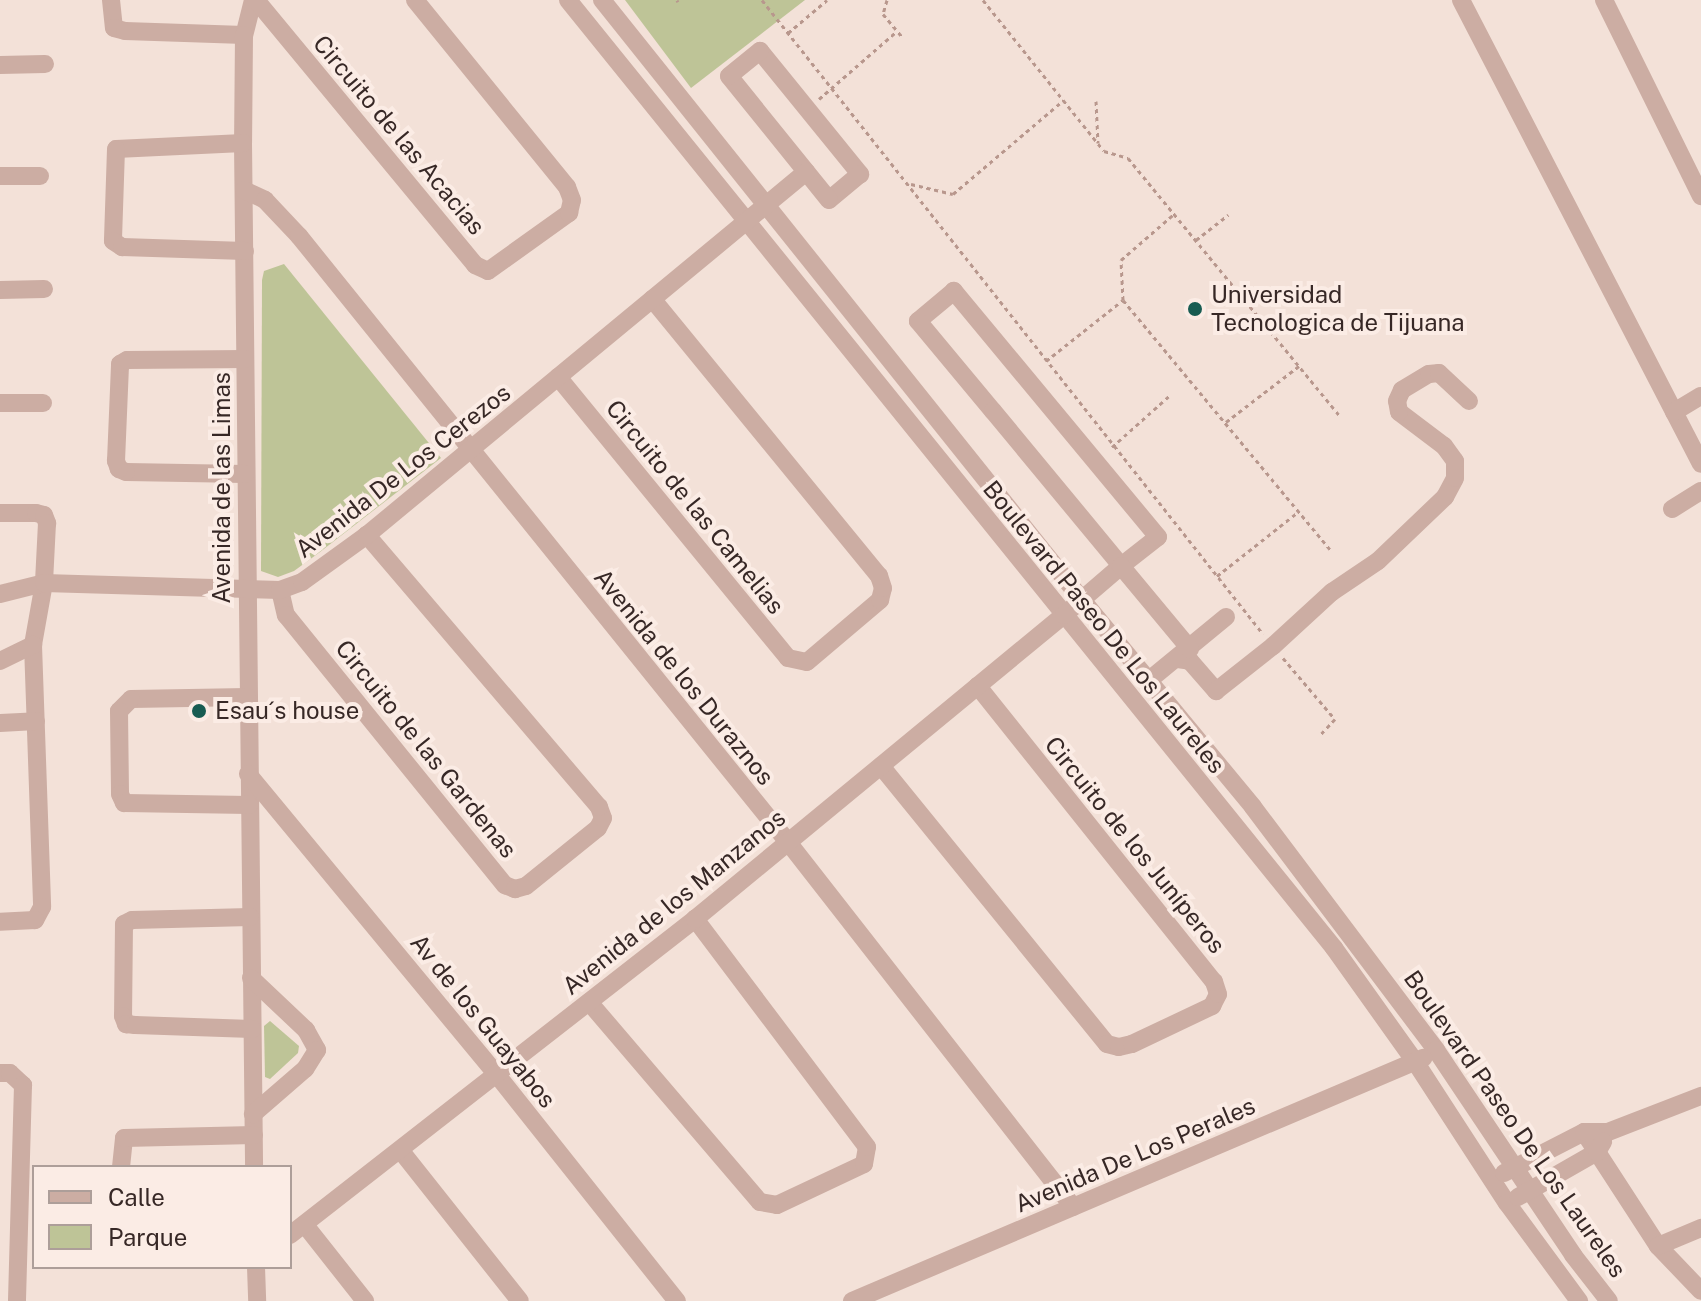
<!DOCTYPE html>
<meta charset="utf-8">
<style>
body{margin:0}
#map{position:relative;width:1701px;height:1301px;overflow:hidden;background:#f3e1d8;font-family:"Public Sans",sans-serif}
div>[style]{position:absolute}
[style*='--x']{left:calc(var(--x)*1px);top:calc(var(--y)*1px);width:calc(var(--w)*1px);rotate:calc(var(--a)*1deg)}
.green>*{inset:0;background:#bec497}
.path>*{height:3px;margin-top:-1.5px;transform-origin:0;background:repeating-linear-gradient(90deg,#b8978d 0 4px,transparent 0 8px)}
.minor>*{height:18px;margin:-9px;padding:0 9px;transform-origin:9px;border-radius:9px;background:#ccada3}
.dots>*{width:22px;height:22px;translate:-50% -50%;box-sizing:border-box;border:4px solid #fbece5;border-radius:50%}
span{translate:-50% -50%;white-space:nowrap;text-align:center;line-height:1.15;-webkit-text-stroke:8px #fbece5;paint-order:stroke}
.street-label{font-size:24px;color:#372826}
.poi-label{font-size:24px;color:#372826}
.left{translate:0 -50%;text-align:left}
.legend{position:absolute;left:32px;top:1165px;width:260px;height:104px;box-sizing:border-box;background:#fbece5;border:2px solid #ad9e99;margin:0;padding:10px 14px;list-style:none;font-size:24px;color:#372826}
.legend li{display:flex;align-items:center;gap:16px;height:40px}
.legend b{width:40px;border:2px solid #ad9e99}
</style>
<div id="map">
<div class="green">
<i style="clip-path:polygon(625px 0,805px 0,691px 88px)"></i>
<i style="clip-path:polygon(284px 264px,441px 458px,320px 552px,294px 571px,278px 577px,261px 571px,262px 280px,264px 271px)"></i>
<i style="clip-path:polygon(270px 1021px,299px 1046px,298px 1053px,270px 1079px,265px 1077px,264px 1026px)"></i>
</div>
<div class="path">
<i style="--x:677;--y:0;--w:2;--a:63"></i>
<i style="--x:762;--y:0;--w:808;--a:51.68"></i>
<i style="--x:887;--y:0;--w:15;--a:106"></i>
<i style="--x:883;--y:14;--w:31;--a:50"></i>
<i style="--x:983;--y:0;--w:193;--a:51.3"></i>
<i style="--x:1104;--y:151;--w:25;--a:16"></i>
<i style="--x:1128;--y:158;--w:334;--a:50.6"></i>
<i style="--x:788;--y:33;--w:51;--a:-40.2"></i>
<i style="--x:819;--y:99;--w:103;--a:-41.1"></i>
<i style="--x:1096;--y:101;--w:42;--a:87.3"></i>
<i style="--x:911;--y:184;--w:43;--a:13.4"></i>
<i style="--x:953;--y:194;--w:145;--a:-40.3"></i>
<i style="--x:1196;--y:240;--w:41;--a:-38"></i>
<i style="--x:1123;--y:300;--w:327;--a:50.3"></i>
<i style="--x:1046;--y:361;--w:98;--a:-38.4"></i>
<i style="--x:1123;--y:300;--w:40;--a:-92.9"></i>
<i style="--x:1121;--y:260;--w:70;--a:-41"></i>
<i style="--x:1226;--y:422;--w:92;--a:-37.5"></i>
<i style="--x:1112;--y:447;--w:76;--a:-41.8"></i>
<i style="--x:1217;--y:576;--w:103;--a:-38.3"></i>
<i style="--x:1283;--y:658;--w:80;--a:49.6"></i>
<i style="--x:1335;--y:719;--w:22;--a:133"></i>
</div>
<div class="minor">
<i style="--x:111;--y:0;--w:28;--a:84"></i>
<i style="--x:114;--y:28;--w:11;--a:15"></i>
<i style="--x:125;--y:31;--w:119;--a:1.9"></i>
<i style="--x:253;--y:0;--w:36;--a:104"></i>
<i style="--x:244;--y:35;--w:108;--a:90.5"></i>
<i style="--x:243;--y:143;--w:1024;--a:89.38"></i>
<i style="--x:256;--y:0;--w:344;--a:50.4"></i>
<i style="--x:475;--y:265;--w:14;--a:25"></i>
<i style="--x:488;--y:271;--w:100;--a:-35.6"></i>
<i style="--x:569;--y:213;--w:13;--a:-77"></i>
<i style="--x:572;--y:200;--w:14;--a:-111"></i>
<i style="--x:567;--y:187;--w:241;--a:-129.1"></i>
<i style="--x:568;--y:0;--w:1219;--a:51.06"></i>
<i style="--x:1334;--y:948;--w:141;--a:54.5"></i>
<i style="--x:1416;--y:1063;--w:167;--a:57"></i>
<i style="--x:1507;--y:1203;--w:122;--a:53.7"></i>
<i style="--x:602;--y:0;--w:768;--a:51.34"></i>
<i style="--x:1082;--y:600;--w:268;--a:50.4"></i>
<i style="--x:1253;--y:807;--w:304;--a:53"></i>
<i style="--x:1436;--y:1050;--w:247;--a:56.2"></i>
<i style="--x:1573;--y:1255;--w:58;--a:52"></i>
<i style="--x:1461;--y:0;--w:522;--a:62.65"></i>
<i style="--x:1604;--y:0;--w:219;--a:63.7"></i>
<i style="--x:760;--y:51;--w:159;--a:50.9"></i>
<i style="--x:860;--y:174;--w:40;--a:140"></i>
<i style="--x:829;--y:200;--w:159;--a:-128.9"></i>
<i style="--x:729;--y:76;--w:40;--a:-39"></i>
<i style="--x:0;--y:65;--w:45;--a:-1.3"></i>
<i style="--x:243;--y:143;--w:127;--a:177.3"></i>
<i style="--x:116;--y:149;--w:92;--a:91.9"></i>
<i style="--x:113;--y:241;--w:11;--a:34"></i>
<i style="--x:122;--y:247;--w:123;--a:1.9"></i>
<i style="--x:0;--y:176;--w:40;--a:0"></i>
<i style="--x:244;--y:190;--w:23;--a:25"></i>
<i style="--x:265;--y:200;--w:50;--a:46.6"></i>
<i style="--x:299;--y:236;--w:779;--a:51.1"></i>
<i style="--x:788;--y:842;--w:463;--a:52"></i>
<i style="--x:0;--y:290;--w:44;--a:-1.3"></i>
<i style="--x:558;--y:377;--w:363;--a:50.7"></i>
<i style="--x:788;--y:658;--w:19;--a:12"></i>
<i style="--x:807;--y:662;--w:96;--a:-40.3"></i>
<i style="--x:880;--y:600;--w:12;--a:-76"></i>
<i style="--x:883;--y:588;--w:13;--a:-108"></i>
<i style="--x:879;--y:576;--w:358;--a:-129.3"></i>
<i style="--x:0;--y:403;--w:43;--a:0"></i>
<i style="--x:1674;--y:412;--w:31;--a:-31"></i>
<i style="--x:245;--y:474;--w:119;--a:-179"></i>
<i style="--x:126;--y:472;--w:8;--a:-157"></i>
<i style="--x:119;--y:469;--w:9;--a:-111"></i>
<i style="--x:116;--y:461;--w:97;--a:-87.6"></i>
<i style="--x:120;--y:364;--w:8;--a:-30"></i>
<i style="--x:127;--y:360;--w:118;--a:-0.5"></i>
<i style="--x:1672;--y:509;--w:34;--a:-32"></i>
<i style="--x:0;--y:513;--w:36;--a:0"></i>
<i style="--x:36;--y:513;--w:8;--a:14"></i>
<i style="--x:44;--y:515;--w:9;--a:69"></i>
<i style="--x:47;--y:523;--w:60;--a:92.9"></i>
<i style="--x:44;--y:583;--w:63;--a:100.1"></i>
<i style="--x:33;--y:645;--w:262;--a:88"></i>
<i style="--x:42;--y:907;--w:15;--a:118"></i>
<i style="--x:35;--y:920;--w:35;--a:177"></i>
<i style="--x:280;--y:590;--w:26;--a:77"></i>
<i style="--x:286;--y:615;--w:348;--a:51"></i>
<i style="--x:505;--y:885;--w:11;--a:22"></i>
<i style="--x:515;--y:889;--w:11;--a:-15"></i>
<i style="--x:526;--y:886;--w:92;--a:-38.9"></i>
<i style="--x:598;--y:828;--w:11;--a:-63"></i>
<i style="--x:603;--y:818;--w:12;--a:-110"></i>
<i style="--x:599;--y:807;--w:358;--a:-130.5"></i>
<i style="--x:0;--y:594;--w:45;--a:-14"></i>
<i style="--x:44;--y:583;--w:236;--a:1.7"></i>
<i style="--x:280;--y:590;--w:23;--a:-20"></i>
<i style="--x:302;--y:582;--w:80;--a:-35.9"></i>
<i style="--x:367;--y:535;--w:570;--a:-39.59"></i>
<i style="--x:1178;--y:659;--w:12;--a:9"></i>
<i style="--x:1190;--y:661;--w:40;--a:49"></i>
<i style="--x:1216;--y:691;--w:73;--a:-38.3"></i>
<i style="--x:1273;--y:646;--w:80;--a:-42.5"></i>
<i style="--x:1332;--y:592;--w:55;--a:-34"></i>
<i style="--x:1378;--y:561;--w:93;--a:-43.7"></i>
<i style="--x:1445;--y:497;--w:21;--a:-62"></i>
<i style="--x:1455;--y:478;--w:17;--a:-90"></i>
<i style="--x:1455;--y:461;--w:19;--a:-126"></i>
<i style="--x:1444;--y:446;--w:56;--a:-142.9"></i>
<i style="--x:1399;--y:412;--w:11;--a:-100"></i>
<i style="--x:1397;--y:401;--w:12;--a:-66"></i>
<i style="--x:1402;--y:390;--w:31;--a:-31"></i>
<i style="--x:1429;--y:374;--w:10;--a:-6"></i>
<i style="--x:1439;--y:373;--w:41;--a:43"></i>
<i style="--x:0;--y:661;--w:37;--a:-26"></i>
<i style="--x:1148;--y:681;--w:101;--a:-39.4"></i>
<i style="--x:247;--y:697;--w:116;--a:179"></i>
<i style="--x:131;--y:699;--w:17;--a:135"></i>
<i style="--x:119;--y:711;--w:83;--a:89.3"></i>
<i style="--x:120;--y:794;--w:10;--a:66"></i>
<i style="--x:124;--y:803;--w:125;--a:0.9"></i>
<i style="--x:0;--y:723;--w:36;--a:-3"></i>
<i style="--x:881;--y:766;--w:358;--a:50.9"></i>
<i style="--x:1107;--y:1044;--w:12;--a:14"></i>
<i style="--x:1119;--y:1047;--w:13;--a:-13"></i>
<i style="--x:1132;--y:1044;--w:89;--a:-25.4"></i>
<i style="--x:1212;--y:1006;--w:13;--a:-63"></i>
<i style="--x:1218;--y:994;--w:13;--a:-108"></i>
<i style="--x:1214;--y:982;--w:379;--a:-128.6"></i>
<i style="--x:248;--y:774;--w:391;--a:50.4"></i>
<i style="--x:497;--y:1075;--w:289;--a:51.5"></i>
<i style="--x:250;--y:917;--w:118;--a:178.5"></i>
<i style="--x:132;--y:920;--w:9;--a:153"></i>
<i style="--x:124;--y:924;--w:92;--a:90.6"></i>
<i style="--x:123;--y:1016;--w:9;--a:69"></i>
<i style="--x:126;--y:1024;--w:9;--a:6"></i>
<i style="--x:135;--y:1025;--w:117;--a:2"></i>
<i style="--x:251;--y:978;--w:76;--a:43.4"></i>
<i style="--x:306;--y:1030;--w:23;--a:61"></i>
<i style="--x:317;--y:1050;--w:22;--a:122"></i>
<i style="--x:305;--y:1069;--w:69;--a:139.1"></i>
<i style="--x:589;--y:1002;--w:263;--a:49.5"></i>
<i style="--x:760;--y:1202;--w:17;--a:10"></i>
<i style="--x:777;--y:1205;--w:96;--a:-25.2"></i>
<i style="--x:864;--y:1164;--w:17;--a:-80"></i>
<i style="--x:867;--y:1147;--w:286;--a:-127"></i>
<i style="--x:0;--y:1073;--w:10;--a:0"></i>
<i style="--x:10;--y:1073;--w:18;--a:43"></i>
<i style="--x:23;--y:1085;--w:216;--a:91.6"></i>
<i style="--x:1584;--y:1132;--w:136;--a:57"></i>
<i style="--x:1658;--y:1246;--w:62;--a:46.3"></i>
<i style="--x:401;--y:1151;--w:191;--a:51.6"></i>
<i style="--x:121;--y:1167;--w:29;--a:-84"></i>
<i style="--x:124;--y:1138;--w:130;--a:-1.3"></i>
<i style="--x:1504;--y:1173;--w:90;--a:-27.1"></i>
<i style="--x:1584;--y:1132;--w:24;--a:0"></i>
<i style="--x:1608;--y:1132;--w:100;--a:-21.2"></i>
<i style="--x:1518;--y:1197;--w:91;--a:-29.7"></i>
<i style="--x:1597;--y:1152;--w:12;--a:-59"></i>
<i style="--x:305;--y:1225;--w:97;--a:51.7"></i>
<i style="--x:290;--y:1235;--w:514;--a:-37.96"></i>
<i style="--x:695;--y:919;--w:478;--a:-39.5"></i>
<i style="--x:1064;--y:615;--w:75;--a:-40.7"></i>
<i style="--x:1121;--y:566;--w:47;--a:-38.1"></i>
<i style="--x:1158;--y:537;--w:320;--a:-129.7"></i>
<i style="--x:954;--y:291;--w:47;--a:140.2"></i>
<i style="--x:918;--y:321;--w:117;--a:50.2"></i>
<i style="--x:993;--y:411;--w:201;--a:50.4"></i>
<i style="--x:1121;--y:566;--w:108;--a:50.3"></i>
<i style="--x:1658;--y:1246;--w:47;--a:-22.7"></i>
<i style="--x:256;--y:1267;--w:34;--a:88"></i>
<i style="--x:852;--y:1301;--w:621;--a:-23.05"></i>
</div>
<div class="dots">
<i style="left:1195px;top:309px;background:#185c52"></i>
<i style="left:199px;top:711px;background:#185c52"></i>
</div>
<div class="street-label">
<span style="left:399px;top:135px;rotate:50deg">Circuito de las Acacias</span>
<span style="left:403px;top:471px;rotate:-38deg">Avenida De Los Cerezos</span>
<span style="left:222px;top:488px;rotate:-90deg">Avenida de las Limas</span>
<span style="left:695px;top:507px;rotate:51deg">Circuito de las Camelias</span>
<span style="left:1104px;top:627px;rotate:51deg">Boulevard Paseo De Los Laureles</span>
<span style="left:684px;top:677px;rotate:51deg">Avenida de los Duraznos</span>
<span style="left:426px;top:749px;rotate:51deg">Circuito de las Gardenas</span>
<span style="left:1135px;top:845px;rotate:51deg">Circuito de los Juníperos</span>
<span style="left:674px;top:902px;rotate:-39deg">Avenida de los Manzanos</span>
<span style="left:483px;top:1021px;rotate:51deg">Av de los Guayabos</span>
<span style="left:1515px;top:1124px;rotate:55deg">Boulevard Paseo De Los Laureles</span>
<span style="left:1135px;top:1155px;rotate:-23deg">Avenida De Los Perales</span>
</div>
<div class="poi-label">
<span class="left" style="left:1211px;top:309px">Universidad<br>Tecnologica de Tijuana</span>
<span class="left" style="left:215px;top:711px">Esau´s house</span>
</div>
<ul class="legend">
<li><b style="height:10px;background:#ccada3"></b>Calle</li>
<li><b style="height:22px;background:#bec497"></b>Parque</li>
</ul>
</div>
